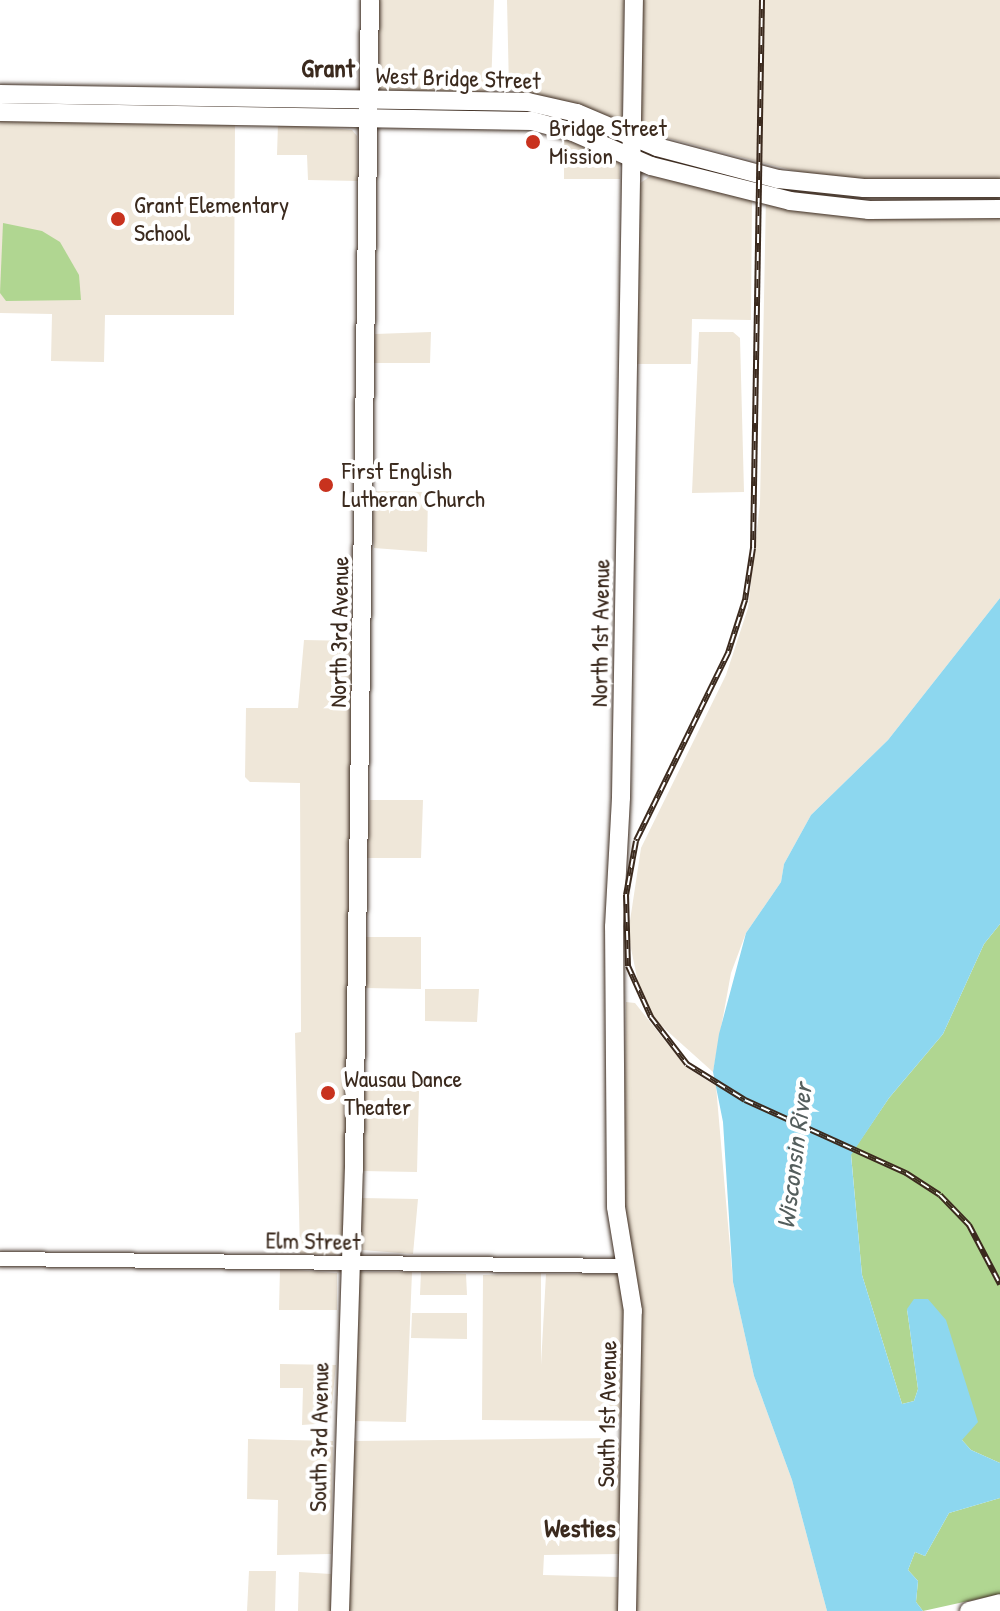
<!DOCTYPE html>
<style>
body{margin:0}
#map{position:relative;width:1000px;height:1611px;overflow:hidden;background:#fff;font-family:"Patrick Hand",sans-serif}
div>[style]{position:absolute}
[style*='--x']{left:calc(var(--x)*1px);top:calc(var(--y)*1px);width:calc(var(--w)*1px);rotate:calc(var(--a)*1deg)}
.built>*{inset:0;background:#efe7d9}
.green>*{inset:0;background:#b0d691}
.water>*{inset:0;background:#8dd7ef}
.roads{filter:drop-shadow(0 0 2px #3b2a1e) drop-shadow(0 0 2px #3b2a1e)}
.minor>*{height:14px;margin:-7px;padding:0 7px;transform-origin:7px;border-radius:7px;background:#fff}
.major>*{height:18px;margin:-9px;padding:0 9px;transform-origin:9px;border-radius:9px;background:#fff}
.rail>*{height:6px;margin-top:-3px;transform-origin:0;background:repeating-linear-gradient(90deg,#fff 0 9px,#3b2a1e 0 18px);box-sizing:border-box;border-block:2px solid #3b2a1e}
.dots>*{width:22px;height:22px;translate:-50% -50%;box-sizing:border-box;border:4px solid #fff;border-radius:50%}
span{translate:-50% -50%;white-space:nowrap;text-align:center;line-height:1.15;-webkit-text-stroke:8px #fff;paint-order:stroke}
.street-label{font-size:24px;color:#3b2a1e}
.poi-label{font-size:24px;color:#3b2a1e}
.left{translate:0 -50%;text-align:left}
.neighbourhood-label{font-size:26px;color:#3b2a1e;font-weight:700}
.water-label{font-size:26px;color:#545e5d;font-style:italic}
</style>
<div id="map">
<div class="built">
<i style="clip-path:polygon(378px 0,494px 0,491px 89px,482px 93px,379px 90px)"></i>
<i style="clip-path:polygon(507px 0,624px 0,622px 121px,509px 89px)"></i>
<i style="clip-path:polygon(640px 0,1000px 0,1000px 180px,879px 181px,807px 174px,652px 134px,639px 121px)"></i>
<i style="clip-path:polygon(0 121px,235px 124px,234px 315px,105px 315px,104px 362px,51px 361px,52px 314px,0 313px)"></i>
<i style="clip-path:polygon(278px 123px,352px 130px,357px 136px,358px 181px,308px 180px,307px 155px,277px 155px)"></i>
<i style="clip-path:polygon(564px 134px,619px 160px,620px 179px,564px 179px)"></i>
<i style="clip-path:polygon(653px 174px,752px 198px,751px 320px,692px 319px,691px 364px,634px 364px,639px 184px)"></i>
<i style="clip-path:polygon(766px 196px,1000px 209px,1000px 598px,888px 740px,811px 815px,784px 864px,781px 882px,746px 933px,731px 973px,713px 1072px,655px 1020px,640px 992px,628px 934px,641px 848px,726px 675px,748px 608px,760px 503px)"></i>
<i style="clip-path:polygon(431px 332px,430px 363px,373px 363px,375px 334px)"></i>
<i style="clip-path:polygon(699px 332px,733px 332px,740px 338px,744px 492px,692px 493px)"></i>
<i style="clip-path:polygon(372px 491px,428px 492px,427px 552px,374px 548px)"></i>
<i style="clip-path:polygon(304px 640px,354px 641px,345px 1220px,342px 1249px,335px 1255px,300px 1254px,295px 1033px,301px 1032px,300px 783px,250px 782px,245px 777px,246px 708px,298px 708px)"></i>
<i style="clip-path:polygon(370px 800px,423px 800px,421px 858px,367px 858px)"></i>
<i style="clip-path:polygon(366px 937px,421px 937px,421px 989px,365px 988px)"></i>
<i style="clip-path:polygon(425px 989px,479px 989px,477px 1022px,425px 1021px)"></i>
<i style="clip-path:polygon(626px 1002px,635px 1003px,686px 1067px,716px 1086px,733px 1282px,754px 1376px,792px 1480px,827px 1611px,636px 1611px,623px 1203px)"></i>
<i style="clip-path:polygon(363px 1090px,419px 1091px,417px 1172px,362px 1171px)"></i>
<i style="clip-path:polygon(361px 1198px,418px 1199px,413px 1254px,362px 1250px)"></i>
<i style="clip-path:polygon(280px 1269px,337px 1273px,337px 1310px,279px 1310px)"></i>
<i style="clip-path:polygon(358px 1272px,412px 1272px,406px 1422px,353px 1421px)"></i>
<i style="clip-path:polygon(421px 1272px,466px 1274px,467px 1295px,420px 1295px)"></i>
<i style="clip-path:polygon(541px 1273px,541px 1365px,546px 1274px,618px 1274px,624px 1308px,623px 1415px,618px 1421px,482px 1420px,483px 1275px)"></i>
<i style="clip-path:polygon(412px 1313px,467px 1313px,467px 1339px,411px 1338px)"></i>
<i style="clip-path:polygon(280px 1364px,336px 1365px,330px 1423px,302px 1425px,303px 1388px,280px 1388px)"></i>
<i style="clip-path:polygon(613px 1438px,622px 1447px,620px 1554px,544px 1555px,543px 1575px,618px 1577px,618px 1611px,347px 1611px,353px 1441px)"></i>
<i style="clip-path:polygon(248px 1439px,333px 1441px,331px 1554px,277px 1555px,278px 1500px,247px 1499px)"></i>
<i style="clip-path:polygon(249px 1571px,276px 1571px,275px 1611px,247px 1611px)"></i>
<i style="clip-path:polygon(299px 1572px,331px 1574px,331px 1611px,298px 1611px)"></i>
</div>
<div class="green">
<i style="clip-path:polygon(3px 223px,42px 231px,60px 242px,79px 275px,81px 300px,6px 301px,0 293px)"></i>
<i style="clip-path:polygon(1000px 924px,1000px 1463px,971px 1450px,962px 1440px,907px 1309px,918px 1389px,914px 1401px,902px 1404px,862px 1275px,851px 1154px,889px 1098px,943px 1034px,984px 944px)"></i>
<i style="clip-path:polygon(1000px 1498px,1000px 1594px,923px 1611px,916px 1602px,918px 1581px,908px 1570px,915px 1552px,925px 1556px,949px 1513px)"></i>
</div>
<div class="water">
<i style="clip-path:polygon(1000px 598px,1000px 924px,984px 944px,943px 1034px,889px 1098px,851px 1155px,862px 1275px,902px 1404px,914px 1401px,918px 1389px,907px 1309px,914px 1299px,928px 1299px,946px 1320px,978px 1422px,962px 1440px,971px 1450px,1000px 1463px,1000px 1498px,949px 1513px,925px 1556px,915px 1552px,908px 1570px,918px 1581px,916px 1602px,923px 1611px,827px 1611px,792px 1480px,754px 1376px,733px 1282px,723px 1122px,713px 1072px,719px 1034px,746px 933px,781px 882px,784px 864px,811px 815px,888px 740px)"></i>
</div>
<div class="roads">
<div class="minor">
<i style="--x:0;--y:1259;--w:626;--a:0.64"></i>
</div>
<div class="major">
<i style="--x:0;--y:94;--w:528;--a:0.87"></i>
<i style="--x:528;--y:102;--w:50;--a:12.7"></i>
<i style="--x:577;--y:113;--w:87;--a:23"></i>
<i style="--x:657;--y:147;--w:125;--a:14.8"></i>
<i style="--x:778;--y:179;--w:86;--a:6"></i>
<i style="--x:864;--y:188;--w:136;--a:0"></i>
<i style="--x:0;--y:112;--w:532;--a:0.97"></i>
<i style="--x:532;--y:121;--w:42;--a:15"></i>
<i style="--x:573;--y:132;--w:85;--a:23.6"></i>
<i style="--x:651;--y:166;--w:143;--a:14.1"></i>
<i style="--x:790;--y:201;--w:80;--a:6.5"></i>
<i style="--x:869;--y:210;--w:131;--a:-0.4"></i>
<i style="--x:340;--y:1611;--w:441;--a:-88.2"></i>
<i style="--x:354;--y:1170;--w:1170;--a:-89.22"></i>
<i style="--x:627;--y:1611;--w:300;--a:-88.9"></i>
<i style="--x:633;--y:1311;--w:105;--a:-99.3"></i>
<i style="--x:616;--y:1207;--w:280;--a:-90.4"></i>
<i style="--x:614;--y:927;--w:130;--a:-86.9"></i>
<i style="--x:621;--y:797;--w:797;--a:-89.07"></i>
<i style="--x:969;--y:1611;--w:32;--a:-14"></i>
</div>
</div>
<div class="rail">
<i style="--x:762;--y:0;--w:548;--a:90.94"></i>
<i style="--x:753;--y:548;--w:53;--a:98.7"></i>
<i style="--x:745;--y:600;--w:56;--a:107.8"></i>
<i style="--x:728;--y:653;--w:209;--a:116.1"></i>
<i style="--x:636;--y:841;--w:55;--a:100.5"></i>
<i style="--x:626;--y:895;--w:71;--a:88.4"></i>
<i style="--x:628;--y:966;--w:56;--a:65.7"></i>
<i style="--x:651;--y:1017;--w:59;--a:52.5"></i>
<i style="--x:687;--y:1064;--w:68;--a:31.8"></i>
<i style="--x:745;--y:1100;--w:177;--a:24.4"></i>
<i style="--x:906;--y:1173;--w:40;--a:32.9"></i>
<i style="--x:940;--y:1195;--w:42;--a:46"></i>
<i style="--x:969;--y:1225;--w:67;--a:62.3"></i>
</div>
<div class="dots">
<i style="left:533px;top:142px;background:#c8321e"></i>
<i style="left:118px;top:219px;background:#c8321e"></i>
<i style="left:326px;top:485px;background:#c8321e"></i>
<i style="left:328px;top:1093px;background:#c8321e"></i>
</div>
<div class="street-label">
<span style="left:458px;top:78px;rotate:2deg">West Bridge Street</span>
<span style="left:339px;top:632px;rotate:-89deg">North 3rd Avenue</span>
<span style="left:600px;top:633px;rotate:-89deg">North 1st Avenue</span>
<span style="left:313px;top:1241px;rotate:1deg">Elm Street</span>
<span style="left:607px;top:1414px;rotate:-89deg">South 1st Avenue</span>
<span style="left:319px;top:1437px;rotate:-89deg">South 3rd Avenue</span>
</div>
<div class="poi-label">
<span class="left" style="left:549px;top:142px">Bridge Street<br>Mission</span>
<span class="left" style="left:134px;top:219px">Grant Elementary<br>School</span>
<span class="left" style="left:342px;top:485px">First English<br>Lutheran Church</span>
<span class="left" style="left:344px;top:1093px">Wausau Dance<br>Theater</span>
</div>
<div class="neighbourhood-label">
<span style="left:328px;top:68px">Grant</span>
<span style="left:580px;top:1528px">Westies</span>
</div>
<div class="water-label">
<span style="left:794px;top:1156px;rotate:-83deg">Wisconsin River</span>
</div>
</div>
